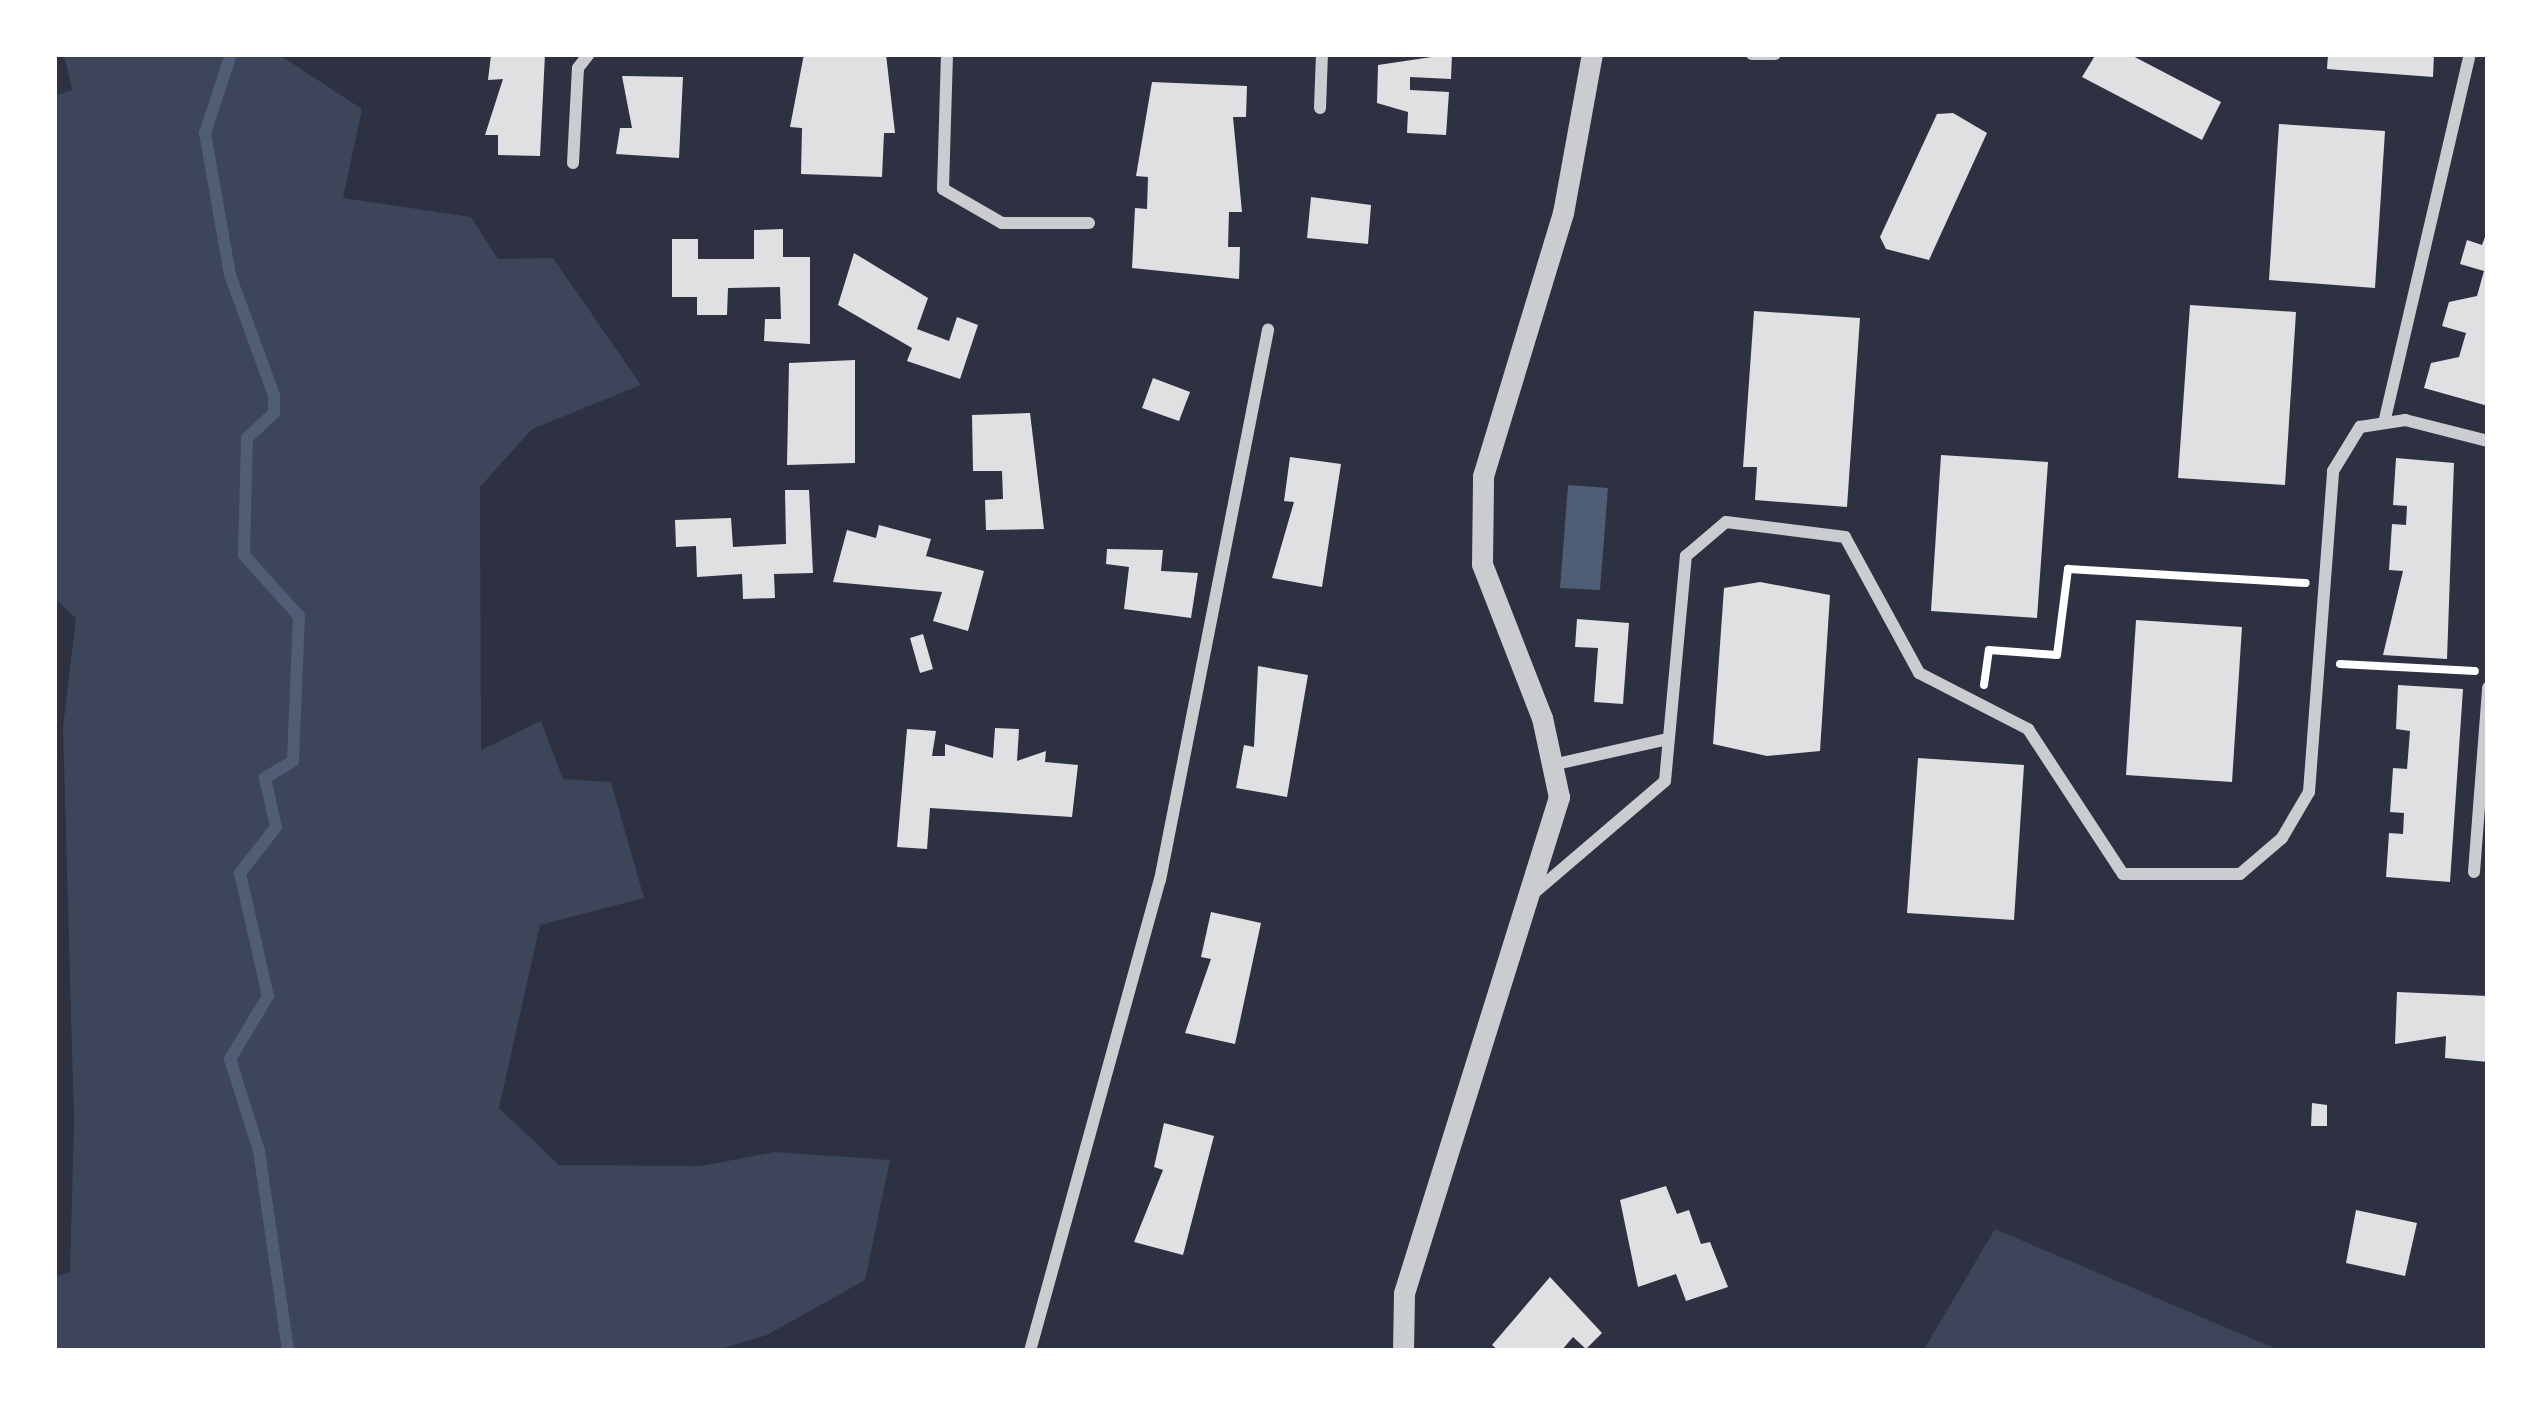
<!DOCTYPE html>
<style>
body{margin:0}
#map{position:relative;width:2542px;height:1405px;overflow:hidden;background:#2d3142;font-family:"Archivo Narrow",sans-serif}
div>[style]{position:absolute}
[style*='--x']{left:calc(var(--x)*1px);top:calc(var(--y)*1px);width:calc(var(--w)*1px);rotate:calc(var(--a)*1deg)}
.green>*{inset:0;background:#3c4559}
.water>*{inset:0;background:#4f5d75}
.stream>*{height:12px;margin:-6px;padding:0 6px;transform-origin:6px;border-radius:6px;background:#4f5d75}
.building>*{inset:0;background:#e0e0e3}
.path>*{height:8px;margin:-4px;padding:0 4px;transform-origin:4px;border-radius:4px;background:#fff}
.minor>*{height:12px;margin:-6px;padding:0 6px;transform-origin:6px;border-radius:6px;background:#caccd0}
.tertiary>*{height:21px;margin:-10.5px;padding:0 10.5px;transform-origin:10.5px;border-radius:10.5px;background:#caccd0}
span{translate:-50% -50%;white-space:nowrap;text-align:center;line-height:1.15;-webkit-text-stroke:9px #fff;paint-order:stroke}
.frame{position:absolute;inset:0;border:57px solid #fff;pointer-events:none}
</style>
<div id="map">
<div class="green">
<i style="clip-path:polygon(64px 54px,278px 54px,362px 109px,343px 198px,471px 217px,498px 259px,553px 258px,641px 385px,532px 429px,480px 487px,481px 750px,541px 721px,563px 779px,611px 782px,644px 898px,540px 925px,499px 1108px,559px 1165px,701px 1166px,775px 1152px,890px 1160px,865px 1280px,767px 1335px,713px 1351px,54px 1351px,54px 1277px,70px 1272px,74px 1120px,63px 727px,76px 618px,54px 598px,54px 96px,72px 90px)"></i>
<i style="clip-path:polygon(1995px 1229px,2281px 1351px,1923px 1351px)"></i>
</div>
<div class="water">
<i style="clip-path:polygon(1568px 485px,1608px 488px,1600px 590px,1560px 588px)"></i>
</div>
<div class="stream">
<i style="--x:231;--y:54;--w:83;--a:108.2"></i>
<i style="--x:205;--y:133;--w:144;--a:80"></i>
<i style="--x:230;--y:275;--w:128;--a:69.9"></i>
<i style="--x:274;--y:395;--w:18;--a:90"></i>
<i style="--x:274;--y:413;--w:37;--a:137"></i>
<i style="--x:247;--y:438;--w:117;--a:91.5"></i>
<i style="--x:244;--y:555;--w:82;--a:48"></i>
<i style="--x:299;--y:616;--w:145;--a:92.4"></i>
<i style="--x:293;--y:761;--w:33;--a:149"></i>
<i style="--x:265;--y:778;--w:50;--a:77.3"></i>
<i style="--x:276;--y:827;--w:58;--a:128"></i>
<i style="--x:240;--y:873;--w:126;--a:77.2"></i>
<i style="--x:268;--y:996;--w:74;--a:121.1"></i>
<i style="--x:230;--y:1059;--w:96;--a:72.5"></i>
<i style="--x:259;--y:1151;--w:202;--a:81.7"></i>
</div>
<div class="building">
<i style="clip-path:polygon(545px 54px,540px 156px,498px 155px,498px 135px,485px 135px,503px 79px,488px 80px,491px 55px)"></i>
<i style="clip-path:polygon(804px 54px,886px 54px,895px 133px,884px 133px,882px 177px,801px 174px,802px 128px,790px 127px)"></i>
<i style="clip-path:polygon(1452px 54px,1451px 79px,1410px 77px,1410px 90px,1449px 92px,1446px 135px,1407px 133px,1408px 112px,1377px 103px,1378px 65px)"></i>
<i style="clip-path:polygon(2096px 54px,2129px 54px,2221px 102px,2202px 140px,2082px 77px)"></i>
<i style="clip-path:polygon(2328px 54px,2434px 54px,2433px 77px,2327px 69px)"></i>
<i style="clip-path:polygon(622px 76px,683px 77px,679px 158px,616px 154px,620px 128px,632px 128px)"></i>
<i style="clip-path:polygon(1152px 82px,1247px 86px,1246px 117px,1233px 117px,1242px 212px,1229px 212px,1228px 247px,1240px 247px,1239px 279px,1132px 268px,1135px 208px,1147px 209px,1148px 177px,1136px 176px)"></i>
<i style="clip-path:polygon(1953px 113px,1987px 133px,1929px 260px,1886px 249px,1880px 237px,1937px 114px)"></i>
<i style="clip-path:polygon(2279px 124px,2385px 131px,2375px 288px,2269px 280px)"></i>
<i style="clip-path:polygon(1311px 197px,1371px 205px,1368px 244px,1307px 238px)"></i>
<i style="clip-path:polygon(783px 229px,783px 257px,810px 257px,810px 344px,764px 341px,765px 319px,781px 319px,780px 287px,728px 288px,727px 315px,697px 315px,697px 297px,672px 297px,672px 239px,698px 239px,698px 259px,754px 259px,754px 230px)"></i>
<i style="clip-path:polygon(2488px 229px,2488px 406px,2424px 388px,2431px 363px,2459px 357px,2466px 333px,2442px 326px,2449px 302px,2477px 296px,2484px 271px,2460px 264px,2467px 240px,2482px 245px)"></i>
<i style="clip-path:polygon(854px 253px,928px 298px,917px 329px,949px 341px,957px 317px,978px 325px,960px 379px,907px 361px,912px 348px,838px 305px)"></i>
<i style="clip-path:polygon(2190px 305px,2296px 312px,2285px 485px,2178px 478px)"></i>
<i style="clip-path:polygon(1754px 311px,1860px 318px,1847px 507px,1755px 500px,1757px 467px,1743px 467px)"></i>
<i style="clip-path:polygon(855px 360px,855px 463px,787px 465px,789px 363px)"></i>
<i style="clip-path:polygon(1153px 378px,1190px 392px,1179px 421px,1142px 408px)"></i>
<i style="clip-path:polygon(1030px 413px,1044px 529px,986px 530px,985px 500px,1003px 499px,1002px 471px,973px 471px,972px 415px)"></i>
<i style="clip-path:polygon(1941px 455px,2048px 462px,2037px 618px,1931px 611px)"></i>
<i style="clip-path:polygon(1290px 457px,1341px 464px,1322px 587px,1272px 578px,1294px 502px,1284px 501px)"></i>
<i style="clip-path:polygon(2396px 458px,2454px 463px,2447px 659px,2383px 655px,2403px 571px,2389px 570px,2392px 524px,2406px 525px,2407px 506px,2393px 505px)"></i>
<i style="clip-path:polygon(785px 490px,809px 490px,813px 573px,774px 574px,775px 598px,743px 599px,742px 574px,697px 577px,696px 546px,676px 547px,675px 520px,731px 518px,733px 547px,786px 544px)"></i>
<i style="clip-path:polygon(879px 525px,931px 539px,926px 556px,984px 571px,968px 631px,933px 621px,942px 592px,833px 582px,847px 530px,876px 538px)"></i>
<i style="clip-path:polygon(1107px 549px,1163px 550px,1161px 571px,1198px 573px,1191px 618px,1124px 609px,1129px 567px,1106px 564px)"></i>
<i style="clip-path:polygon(1760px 582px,1830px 595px,1820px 751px,1767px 756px,1713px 744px,1724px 588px)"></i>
<i style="clip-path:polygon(1577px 619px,1629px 623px,1623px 704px,1594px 702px,1598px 648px,1575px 647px)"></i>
<i style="clip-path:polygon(2136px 620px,2242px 627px,2232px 782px,2126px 775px)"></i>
<i style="clip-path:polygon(923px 634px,933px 669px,920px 673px,910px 638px)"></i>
<i style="clip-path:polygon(1258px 666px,1308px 675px,1287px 797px,1236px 788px,1244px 745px,1254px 747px)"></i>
<i style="clip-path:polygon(2398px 685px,2463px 689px,2450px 882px,2386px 877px,2389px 833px,2403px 834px,2404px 813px,2390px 812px,2393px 768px,2407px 769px,2410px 731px,2396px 729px)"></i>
<i style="clip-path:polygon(995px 728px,1019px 729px,1017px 761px,1046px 751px,1045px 762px,1078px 765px,1072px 817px,930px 808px,927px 849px,897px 847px,907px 729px,936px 731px,932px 756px,945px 756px,945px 744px,993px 758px)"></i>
<i style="clip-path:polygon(1918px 758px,2024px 765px,2014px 920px,1907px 913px)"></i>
<i style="clip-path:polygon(1211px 912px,1261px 923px,1235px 1044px,1185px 1033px,1211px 959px,1201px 957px)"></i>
<i style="clip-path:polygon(2397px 992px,2488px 996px,2488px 1062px,2445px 1058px,2446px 1036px,2395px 1044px)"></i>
<i style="clip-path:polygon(2312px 1103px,2327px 1105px,2327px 1126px,2311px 1126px)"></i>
<i style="clip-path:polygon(1164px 1123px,1214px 1136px,1183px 1255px,1134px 1242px,1163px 1170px,1154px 1167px)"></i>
<i style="clip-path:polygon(1666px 1186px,1677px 1214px,1689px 1210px,1701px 1244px,1710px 1242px,1728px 1287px,1686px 1301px,1676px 1274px,1638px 1287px,1620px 1200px)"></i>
<i style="clip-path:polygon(2356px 1210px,2417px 1223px,2405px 1276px,2346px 1263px)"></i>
<i style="clip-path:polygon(1550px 1277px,1602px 1333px,1586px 1349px,1573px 1337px,1561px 1351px,1499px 1351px,1492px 1345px)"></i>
</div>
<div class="path">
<i style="--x:2340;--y:664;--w:135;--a:3"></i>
<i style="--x:1984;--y:685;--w:35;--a:-82"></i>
<i style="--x:1989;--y:650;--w:68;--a:4.2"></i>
<i style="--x:2057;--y:655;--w:87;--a:-82.7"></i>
<i style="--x:2068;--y:569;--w:238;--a:3.4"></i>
</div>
<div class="minor">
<i style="--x:947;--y:54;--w:135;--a:91.7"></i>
<i style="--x:943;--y:189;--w:68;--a:30"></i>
<i style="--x:1002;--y:223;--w:87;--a:0"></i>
<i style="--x:1752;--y:54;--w:23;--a:0"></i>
<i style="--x:1320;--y:108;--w:54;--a:-87.9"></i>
<i style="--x:573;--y:163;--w:95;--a:-87"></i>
<i style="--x:578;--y:68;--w:18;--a:-52"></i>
<i style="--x:2384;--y:423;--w:379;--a:-76.9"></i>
<i style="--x:1552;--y:765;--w:118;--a:-12.7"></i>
<i style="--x:2474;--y:872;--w:185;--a:-85.6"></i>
<i style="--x:1534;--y:893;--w:172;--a:-40.5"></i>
<i style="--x:1665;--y:781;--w:226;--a:-84.7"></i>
<i style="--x:1686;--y:556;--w:52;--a:-40.4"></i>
<i style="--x:1726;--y:522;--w:120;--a:7.2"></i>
<i style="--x:1845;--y:537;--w:155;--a:61.4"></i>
<i style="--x:1919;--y:673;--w:123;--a:27.2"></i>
<i style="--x:2028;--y:729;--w:173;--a:56.8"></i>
<i style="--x:2123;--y:874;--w:117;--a:0"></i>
<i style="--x:2240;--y:874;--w:55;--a:-40.6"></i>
<i style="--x:2282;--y:838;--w:53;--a:-59.6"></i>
<i style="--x:2309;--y:792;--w:322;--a:-85.7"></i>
<i style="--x:2333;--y:471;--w:52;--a:-58.5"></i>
<i style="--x:2360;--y:427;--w:46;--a:-8.8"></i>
<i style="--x:2405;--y:420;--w:86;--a:14.2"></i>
<i style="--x:1030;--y:1351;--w:489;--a:-74.6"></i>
<i style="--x:1160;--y:880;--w:561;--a:-78.89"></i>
</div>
<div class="tertiary">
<i style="--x:1403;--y:1351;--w:58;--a:-89"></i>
<i style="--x:1404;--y:1293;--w:520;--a:-72.65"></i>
<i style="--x:1559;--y:797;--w:81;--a:-102.1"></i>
<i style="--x:1542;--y:718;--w:165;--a:-111.3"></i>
<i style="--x:1482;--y:564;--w:88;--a:-89.3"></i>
<i style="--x:1483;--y:476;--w:275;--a:-73.1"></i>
<i style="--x:1563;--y:213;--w:162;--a:-79.7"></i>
</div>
<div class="frame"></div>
</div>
